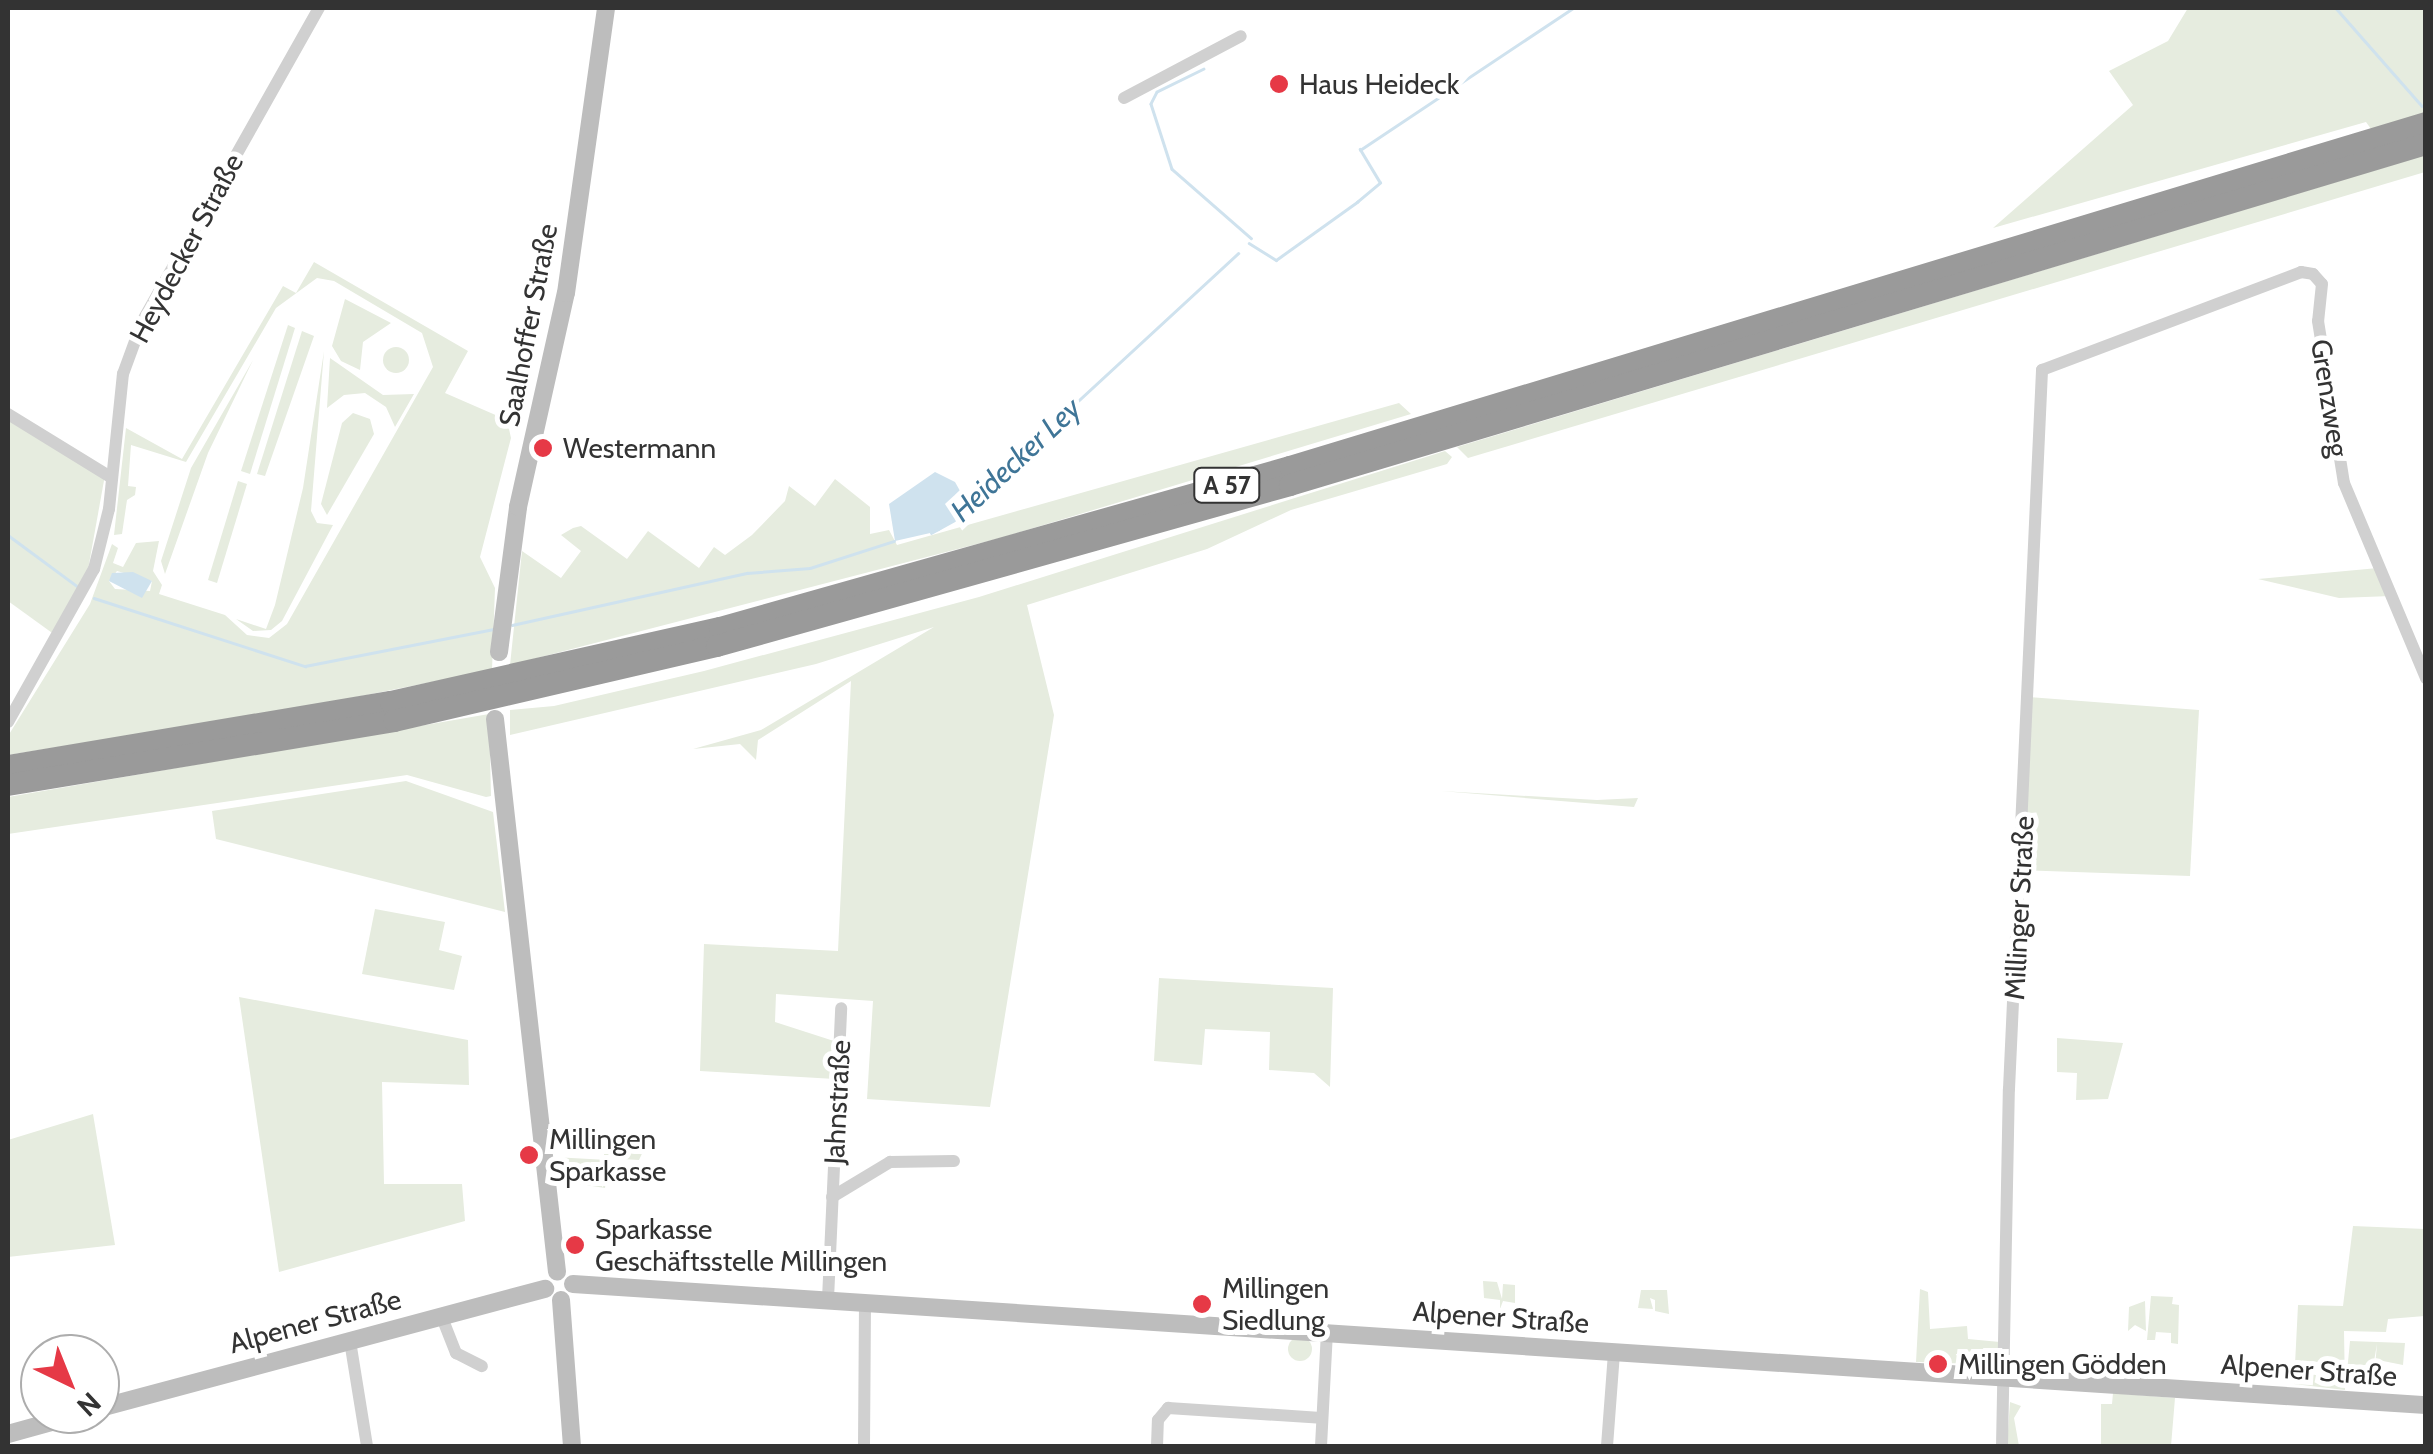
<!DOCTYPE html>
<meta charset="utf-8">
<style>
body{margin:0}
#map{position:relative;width:2433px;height:1454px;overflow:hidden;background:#fff;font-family:Cabin,sans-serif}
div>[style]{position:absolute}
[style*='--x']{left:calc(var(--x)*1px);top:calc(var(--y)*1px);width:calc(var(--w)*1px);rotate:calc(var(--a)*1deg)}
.green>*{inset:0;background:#e6ecdf}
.round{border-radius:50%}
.water>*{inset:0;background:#cfe2ee}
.stream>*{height:2.5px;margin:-1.25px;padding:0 1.25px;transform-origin:1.25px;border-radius:1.25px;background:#cfe2ee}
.street>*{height:12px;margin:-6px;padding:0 6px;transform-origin:6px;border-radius:6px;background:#d0d0d0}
.secondary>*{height:18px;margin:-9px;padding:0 9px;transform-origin:9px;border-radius:9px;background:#bdbdbd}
.highway>*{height:22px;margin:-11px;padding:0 11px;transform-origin:11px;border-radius:11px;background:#9a9a9a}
.dots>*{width:28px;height:28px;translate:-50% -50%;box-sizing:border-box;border:5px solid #fff;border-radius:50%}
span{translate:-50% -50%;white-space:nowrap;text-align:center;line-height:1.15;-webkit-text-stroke:10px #fff;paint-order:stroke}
.shield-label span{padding:2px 8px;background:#fff;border:2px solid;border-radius:8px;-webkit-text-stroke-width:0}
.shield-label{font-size:25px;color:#333;font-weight:700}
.poi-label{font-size:28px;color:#333}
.left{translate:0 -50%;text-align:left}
.street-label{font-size:28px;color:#333}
.water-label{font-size:30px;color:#3f7597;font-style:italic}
.frame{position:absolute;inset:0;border:10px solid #333;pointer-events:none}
.north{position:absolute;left:20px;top:1334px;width:100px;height:100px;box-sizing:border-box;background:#fff;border:2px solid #adadad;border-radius:50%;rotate:137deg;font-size:28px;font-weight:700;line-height:40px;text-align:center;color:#333}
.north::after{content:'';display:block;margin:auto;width:35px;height:45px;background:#e63946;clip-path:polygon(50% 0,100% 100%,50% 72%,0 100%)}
</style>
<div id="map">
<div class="green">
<i style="clip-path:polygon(2188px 8px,2425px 8px,2425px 113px,2371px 129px,2366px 122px,1993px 228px,2133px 105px,2109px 71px,2168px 41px)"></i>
<i style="clip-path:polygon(2425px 155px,2425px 172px,1468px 458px,1457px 447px)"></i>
<i style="clip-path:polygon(evenodd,314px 262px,468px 351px,445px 393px,507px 420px,511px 438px,480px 557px,495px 588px,492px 670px,296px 709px,8px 755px,8px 736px,90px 604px,112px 544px,118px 548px,113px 563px,123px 567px,136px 543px,159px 541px,153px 571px,162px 585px,159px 594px,225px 615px,247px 635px,269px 638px,287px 624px,433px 367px,422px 333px,334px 281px,317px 278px,276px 308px,186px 462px,131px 445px,128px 486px,136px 487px,135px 495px,127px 500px,122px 534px,114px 535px,126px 428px,182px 459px,283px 286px,296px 293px,314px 262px,117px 571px,152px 581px,150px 591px,115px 589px,109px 581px,117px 571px)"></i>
<i style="clip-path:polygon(345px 299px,391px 323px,363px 342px,360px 370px,341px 361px,332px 346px)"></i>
<i style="clip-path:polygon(288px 325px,295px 328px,250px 474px,241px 471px)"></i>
<i style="clip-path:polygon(302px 331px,314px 336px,265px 476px,257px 474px)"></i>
<i class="round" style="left:383px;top:347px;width:26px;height:26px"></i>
<i style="clip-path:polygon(324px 351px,311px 511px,317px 523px,333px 525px,282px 621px,271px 630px,253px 631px,236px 619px,266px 629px,275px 605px,303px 488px)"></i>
<i style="clip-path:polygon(330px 358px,383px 395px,414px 394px,395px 427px,386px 407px,365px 393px,344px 395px,327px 408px)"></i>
<i style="clip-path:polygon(253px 360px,208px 453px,165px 574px,161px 561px,191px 468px)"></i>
<i style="clip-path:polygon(1399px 403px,1411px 414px,1004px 537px,510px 665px,522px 551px,561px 578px,581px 551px,561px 535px,573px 528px,581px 526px,627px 559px,648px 531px,699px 568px,714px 547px,725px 555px,752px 535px,785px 501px,789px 486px,815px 506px,835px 479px,870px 507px,870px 534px,889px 530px,897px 545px)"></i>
<i style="clip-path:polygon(353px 413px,370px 419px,374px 434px,327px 515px,321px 504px,342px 423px)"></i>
<i style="clip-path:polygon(8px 414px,105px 475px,87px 575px,55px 635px,8px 601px)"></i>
<i style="clip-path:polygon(1445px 451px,1452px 457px,1447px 464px,1291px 510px,1207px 549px,1027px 605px,1054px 715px,990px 1107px,867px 1099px,873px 1001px,776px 994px,775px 1022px,837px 1042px,835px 1079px,700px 1071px,704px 944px,838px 951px,851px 681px,758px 740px,756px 760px,740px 744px,693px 749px,761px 730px,934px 627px,816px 664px,510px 735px,510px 710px,554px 706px,704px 671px,979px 597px)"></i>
<i style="clip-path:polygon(238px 481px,247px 484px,217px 583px,208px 580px)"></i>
<i style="clip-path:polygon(2378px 568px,2391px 596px,2339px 598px,2258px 579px)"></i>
<i style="clip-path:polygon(2028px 697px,2199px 710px,2190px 876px,2021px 870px)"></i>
<i style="clip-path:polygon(489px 714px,491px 796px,486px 797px,407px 775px,8px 834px,8px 797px)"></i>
<i style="clip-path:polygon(406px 781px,493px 812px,505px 912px,216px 839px,212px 811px)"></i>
<i style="clip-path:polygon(1441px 791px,1597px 800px,1638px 798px,1634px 807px)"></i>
<i style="clip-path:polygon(375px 909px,445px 922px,439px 950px,462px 956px,454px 990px,362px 974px)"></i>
<i style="clip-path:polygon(1159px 978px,1333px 988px,1330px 1087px,1314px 1073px,1269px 1070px,1270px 1032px,1205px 1029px,1202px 1065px,1154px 1061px)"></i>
<i style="clip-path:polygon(239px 997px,468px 1040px,469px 1085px,382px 1082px,384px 1184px,462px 1184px,465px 1221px,279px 1272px)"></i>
<i style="clip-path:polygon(2057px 1038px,2123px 1043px,2108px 1099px,2076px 1100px,2077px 1073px,2057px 1072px)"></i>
<i style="clip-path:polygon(93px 1114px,115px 1245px,8px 1257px,8px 1140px)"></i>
<i style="clip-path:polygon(622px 1140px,647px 1143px,639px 1160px,604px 1158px,604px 1149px,624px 1152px)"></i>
<i style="clip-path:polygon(553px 1157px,608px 1160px,605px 1188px,579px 1184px,576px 1169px,556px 1172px)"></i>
<i style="clip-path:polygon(2353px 1226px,2425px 1229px,2425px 1316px,2388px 1319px,2386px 1332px,2344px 1331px,2345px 1390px,2294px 1384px,2298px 1305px,2343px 1306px)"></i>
<i style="clip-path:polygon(1483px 1281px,1497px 1282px,1502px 1299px,1503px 1284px,1515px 1285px,1515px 1303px,1503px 1301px,1500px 1309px,1500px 1300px,1484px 1298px)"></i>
<i style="clip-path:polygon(1920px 1289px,1928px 1292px,1930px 1329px,1967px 1326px,1968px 1339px,2000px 1342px,1997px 1358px,1977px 1364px,1916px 1362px)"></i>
<i style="clip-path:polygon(1641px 1290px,1667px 1290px,1669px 1314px,1655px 1311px,1655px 1300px,1650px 1298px,1653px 1309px,1638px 1308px)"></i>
<i style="clip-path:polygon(2151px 1296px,2173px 1297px,2172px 1304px,2179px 1305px,2178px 1344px,2171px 1343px,2171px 1333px,2156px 1332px,2155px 1340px,2147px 1340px)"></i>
<i style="clip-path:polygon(2145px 1301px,2146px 1331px,2135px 1325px,2128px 1331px,2129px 1307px)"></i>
<i class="round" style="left:1288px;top:1337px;width:24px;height:24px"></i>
<i style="clip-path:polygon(2350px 1341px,2405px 1343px,2403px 1365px,2383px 1361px,2375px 1367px,2377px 1344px,2373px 1367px,2354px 1366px,2347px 1372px)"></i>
<i style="clip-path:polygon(2113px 1393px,2175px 1398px,2171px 1446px,2101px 1446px,2101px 1404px,2112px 1404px)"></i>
<i style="clip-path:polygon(2010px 1402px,2021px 1406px,2014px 1418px,2019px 1446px,2007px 1445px)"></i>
</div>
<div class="water">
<i style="clip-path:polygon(935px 472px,955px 482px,964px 498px,956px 518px,939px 531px,895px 541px,889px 504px)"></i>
<i style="clip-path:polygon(133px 572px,152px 581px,142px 598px,109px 581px,112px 573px)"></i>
</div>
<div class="stream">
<i style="--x:2336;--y:8;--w:130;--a:48.7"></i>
<i style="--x:1204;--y:69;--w:52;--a:153.9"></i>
<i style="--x:1157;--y:92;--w:13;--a:117"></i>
<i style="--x:1151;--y:104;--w:68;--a:72.1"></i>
<i style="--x:1172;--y:169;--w:105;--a:41.1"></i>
<i style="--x:1249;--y:243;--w:32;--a:32"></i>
<i style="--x:1276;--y:260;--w:100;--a:-35.6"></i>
<i style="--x:1357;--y:202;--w:30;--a:-40"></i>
<i style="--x:1380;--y:183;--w:39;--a:-121"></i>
<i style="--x:1360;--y:150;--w:256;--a:-33.7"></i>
<i style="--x:961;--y:509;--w:377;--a:-42.7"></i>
<i style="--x:931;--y:533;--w:26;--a:-29"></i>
<i style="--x:8;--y:535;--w:86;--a:36.5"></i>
<i style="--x:94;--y:598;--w:222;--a:17.9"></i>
<i style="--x:305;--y:666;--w:192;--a:-11.1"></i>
<i style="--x:512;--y:625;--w:241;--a:-12.5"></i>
<i style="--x:747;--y:573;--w:63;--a:-4.5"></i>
<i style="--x:810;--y:568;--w:88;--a:-17.8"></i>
</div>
<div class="street">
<i style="--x:1124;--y:98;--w:132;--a:-27.9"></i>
<i style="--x:8;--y:414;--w:122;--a:31.6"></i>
<i style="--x:8;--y:722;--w:176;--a:-60.7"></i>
<i style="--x:94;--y:569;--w:62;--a:-76"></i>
<i style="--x:109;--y:509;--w:136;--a:-84.1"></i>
<i style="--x:123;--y:374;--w:55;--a:-69.9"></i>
<i style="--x:142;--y:322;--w:360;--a:-60.6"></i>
<i style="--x:832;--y:1197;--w:68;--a:-31.1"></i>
<i style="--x:890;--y:1162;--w:64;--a:-0.9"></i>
<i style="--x:828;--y:1299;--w:291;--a:-87.4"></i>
<i style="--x:441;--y:1315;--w:41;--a:68.5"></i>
<i style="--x:456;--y:1353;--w:29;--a:27"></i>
<i style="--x:350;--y:1341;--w:106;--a:80.8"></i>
<i style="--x:864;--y:1446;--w:144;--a:-89.6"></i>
<i style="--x:1157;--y:1446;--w:26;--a:-88"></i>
<i style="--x:1158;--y:1420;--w:16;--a:-50"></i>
<i style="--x:1168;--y:1408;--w:153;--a:3.7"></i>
<i style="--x:1321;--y:1446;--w:114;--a:-87"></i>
<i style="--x:1607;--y:1446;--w:94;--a:-85.7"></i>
<i style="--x:2002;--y:1446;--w:357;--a:-88.9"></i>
<i style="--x:2009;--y:1089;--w:720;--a:-87.37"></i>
<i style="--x:2042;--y:370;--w:277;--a:-20.7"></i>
<i style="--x:2301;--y:272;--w:12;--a:9"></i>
<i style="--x:2313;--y:274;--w:13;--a:48"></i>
<i style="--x:2322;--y:284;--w:37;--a:96"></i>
<i style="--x:2318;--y:321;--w:164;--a:80.9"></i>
<i style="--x:2344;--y:483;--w:212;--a:67.2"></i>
</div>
<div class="secondary">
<i style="--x:499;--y:652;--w:146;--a:-82.5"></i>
<i style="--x:518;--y:507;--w:219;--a:-77.4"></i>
<i style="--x:566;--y:293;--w:288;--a:-82"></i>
<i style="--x:495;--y:719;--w:556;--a:83.6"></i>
<i style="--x:573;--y:1284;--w:1857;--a:3.74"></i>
<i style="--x:561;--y:1300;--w:146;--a:85.7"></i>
<i style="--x:100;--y:1408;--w:461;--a:-15"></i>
<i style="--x:8;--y:1434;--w:75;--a:-15.5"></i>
</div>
<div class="highway">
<i style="--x:8;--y:766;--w:388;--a:-9.5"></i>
<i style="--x:391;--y:702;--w:337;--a:-12.7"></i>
<i style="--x:720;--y:628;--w:592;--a:-15.77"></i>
<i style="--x:1290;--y:467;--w:1187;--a:-16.85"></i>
<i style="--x:8;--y:785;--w:391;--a:-9.4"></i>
<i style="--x:394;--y:721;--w:332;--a:-13.1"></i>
<i style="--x:717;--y:646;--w:595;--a:-15.69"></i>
<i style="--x:1290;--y:485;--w:1186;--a:-16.71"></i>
</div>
<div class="dots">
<i style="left:1279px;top:84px;background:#e63946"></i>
<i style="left:543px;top:448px;background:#e63946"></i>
<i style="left:529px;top:1155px;background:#e63946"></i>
<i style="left:575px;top:1245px;background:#e63946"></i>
<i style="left:1202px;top:1304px;background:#e63946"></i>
<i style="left:1938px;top:1364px;background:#e63946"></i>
</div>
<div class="shield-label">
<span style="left:1227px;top:485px">A 57</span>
</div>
<div class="poi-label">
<span class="left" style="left:1299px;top:84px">Haus Heideck</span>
<span class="left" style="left:563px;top:448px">Westermann</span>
<span class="left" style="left:549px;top:1155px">Millingen<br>Sparkasse</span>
<span class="left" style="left:595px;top:1245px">Sparkasse<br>Geschäftsstelle Millingen</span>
<span class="left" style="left:1222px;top:1304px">Millingen<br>Siedlung</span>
<span class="left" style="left:1958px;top:1364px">Millingen Gödden</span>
</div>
<div class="street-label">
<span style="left:186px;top:248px;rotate:-62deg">Heydecker Straße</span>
<span style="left:528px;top:325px;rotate:-79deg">Saalhoffer Straße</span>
<span style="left:2330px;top:398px;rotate:81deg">Grenzweg</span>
<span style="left:2019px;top:908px;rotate:-87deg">Millinger Straße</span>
<span style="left:837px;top:1102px;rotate:-87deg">Jahnstraße</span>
<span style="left:1501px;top:1317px;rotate:4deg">Alpener Straße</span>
<span style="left:315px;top:1321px;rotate:-15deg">Alpener Straße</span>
<span style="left:2309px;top:1370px;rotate:4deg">Alpener Straße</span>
</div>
<div class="water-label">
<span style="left:1016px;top:460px;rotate:-43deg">Heidecker Ley</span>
</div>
<div class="frame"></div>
<div class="north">N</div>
</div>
